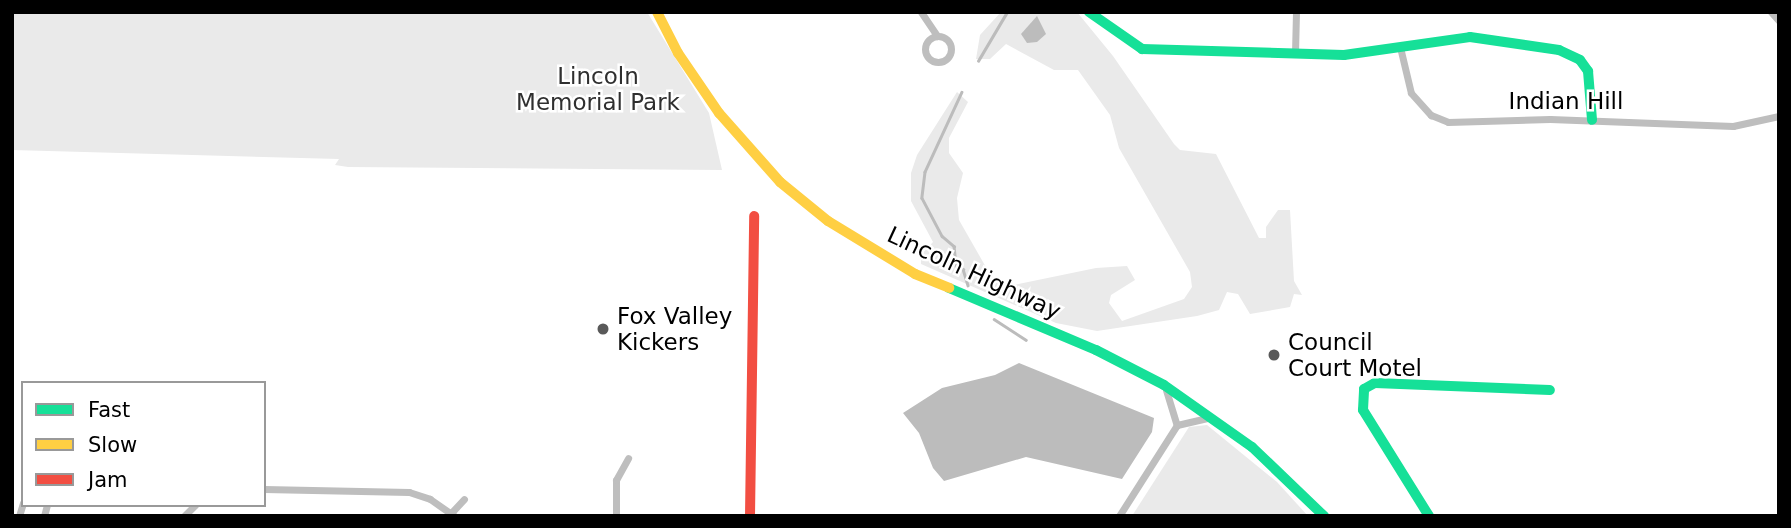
<!DOCTYPE html>
<style>
body{margin:0}
#map{position:relative;width:1791px;height:528px;overflow:hidden;background:#fff;font-family:"DejaVu Sans",sans-serif}
div>[style]{position:absolute}
[style*='--x']{left:calc(var(--x)*1px);top:calc(var(--y)*1px);width:calc(var(--w)*1px);rotate:calc(var(--a)*1deg)}
.green>*{inset:0;background:#eaeaea}
.water>*{inset:0;background:#bcbcbc}
.stream>*{height:2.5px;margin:-1.25px;padding:0 1.25px;transform-origin:1.25px;border-radius:1.25px;background:#bcbcbc}
.street>*{height:7px;margin:-3.5px;padding:0 3.5px;transform-origin:3.5px;border-radius:3.5px;background:#bebebe}
.street>.ring{margin:-3.5px;padding:0;box-sizing:content-box;background:none;border:7px solid #bebebe;border-radius:50%}
.fast>*{height:10px;margin:-5px;padding:0 5px;transform-origin:5px;border-radius:5px;background:#16e098}
.slow>*{height:10px;margin:-5px;padding:0 5px;transform-origin:5px;border-radius:5px;background:#ffcf43}
.jam>*{height:10px;margin:-5px;padding:0 5px;transform-origin:5px;border-radius:5px;background:#f24e42}
.dots>*{width:19px;height:19px;translate:-50% -50%;box-sizing:border-box;border:4px solid #fff;border-radius:50%}
span{translate:-50% -50%;white-space:nowrap;text-align:center;line-height:1.15;-webkit-text-stroke:5px #fff;paint-order:stroke}
.park-label{font-size:23px;color:#2f2f2f}
.street-label{font-size:23px;color:#000}
.poi-label{font-size:23px;color:#000}
.left{translate:0 -50%;text-align:left}
.frame{position:absolute;inset:0;border:14px solid #000;pointer-events:none}
.legend{position:absolute;left:21px;top:381px;width:245px;height:126px;box-sizing:border-box;background:#fff;border:2px solid #999;margin:0;padding:9px 12px;list-style:none;font-size:21px;color:#000}
.legend li{display:flex;align-items:center;gap:14px;height:35px}
.legend b{width:35px;border:2px solid #999}
</style>
<div id="map">
<div class="green">
<i style="clip-path:polygon(12px 12px,647px 12px,709px 113px,722px 170px,348px 167px,335px 165px,339px 159px,12px 150px)"></i>
<i style="clip-path:polygon(1001px 12px,1077px 12px,1113px 56px,1174px 144px,1180px 150px,1216px 154px,1259px 238px,1266px 238px,1266px 227px,1278px 210px,1290px 210px,1294px 281px,1302px 295px,1294px 294px,1290px 307px,1250px 314px,1238px 294px,1227px 292px,1219px 310px,1197px 316px,1097px 331px,1056px 323px,921px 264px,921px 255px,933px 242px,911px 201px,911px 173px,917px 155px,957px 92px,968px 102px,949px 138px,949px 153px,963px 173px,957px 198px,959px 220px,991px 276px,1014px 285px,1096px 268px,1127px 266px,1135px 280px,1111px 295px,1109px 303px,1122px 321px,1184px 299px,1192px 287px,1190px 272px,1119px 148px,1110px 115px,1078px 70px,1054px 70px,1006px 44px,990px 59px,976px 59px,980px 35px)"></i>
<i style="clip-path:polygon(1207px 425px,1277px 482px,1308px 516px,1132px 516px,1189px 427px)"></i>
</div>
<div class="water">
<i style="clip-path:polygon(1037px 16px,1046px 34px,1037px 42px,1027px 43px,1021px 34px)"></i>
<i style="clip-path:polygon(1019px 363px,1154px 418px,1152px 432px,1122px 479px,1026px 457px,944px 481px,933px 468px,919px 433px,903px 413px,942px 388px,995px 375px)"></i>
</div>
<div class="stream">
<i style="--x:978;--y:61;--w:57;--a:-59.4"></i>
<i style="--x:962;--y:92;--w:88;--a:114.8"></i>
<i style="--x:925;--y:172;--w:26;--a:97"></i>
<i style="--x:922;--y:198;--w:43;--a:62.2"></i>
<i style="--x:942;--y:236;--w:16;--a:40"></i>
<i style="--x:954;--y:246;--w:20;--a:84"></i>
<i style="--x:956;--y:266;--w:8;--a:23"></i>
<i style="--x:963;--y:269;--w:17;--a:73"></i>
<i style="--x:994;--y:319;--w:38;--a:33"></i>
</div>
<div class="street">
<i style="--x:921;--y:12;--w:29;--a:56"></i>
<i style="--x:1771;--y:12;--w:12;--a:48"></i>
<i class="ring" style="left:925px;top:36px;width:19px;height:19px"></i>
<i style="--x:1400;--y:47;--w:47;--a:76.6"></i>
<i style="--x:1411;--y:93;--w:30;--a:48"></i>
<i style="--x:1431;--y:115;--w:18;--a:22"></i>
<i style="--x:1448;--y:122;--w:102;--a:-1.7"></i>
<i style="--x:1550;--y:119;--w:183;--a:2.2"></i>
<i style="--x:1733;--y:126;--w:47;--a:-12.3"></i>
<i style="--x:1295;--y:53;--w:41;--a:-88.6"></i>
<i style="--x:1166;--y:390;--w:37;--a:73"></i>
<i style="--x:264;--y:489;--w:145;--a:1.2"></i>
<i style="--x:409;--y:492;--w:22;--a:18"></i>
<i style="--x:430;--y:499;--w:29;--a:35"></i>
<i style="--x:451;--y:513;--w:19;--a:-47"></i>
<i style="--x:19;--y:516;--w:14;--a:-73"></i>
<i style="--x:44;--y:516;--w:11;--a:-75"></i>
<i style="--x:184;--y:516;--w:16;--a:-45"></i>
<i style="--x:616;--y:516;--w:36;--a:-90"></i>
<i style="--x:616;--y:480;--w:25;--a:-61"></i>
<i style="--x:1119;--y:516;--w:108;--a:-57.5"></i>
<i style="--x:1177;--y:425;--w:31;--a:-13"></i>
</div>
<div class="fast">
<i style="--x:1089;--y:12;--w:65;--a:34.9"></i>
<i style="--x:1142;--y:49;--w:202;--a:1.7"></i>
<i style="--x:1344;--y:55;--w:127;--a:-8.1"></i>
<i style="--x:1470;--y:37;--w:90;--a:8.3"></i>
<i style="--x:1559;--y:50;--w:23;--a:25"></i>
<i style="--x:1580;--y:60;--w:14;--a:54"></i>
<i style="--x:1588;--y:71;--w:49;--a:85.3"></i>
<i style="--x:949;--y:288;--w:160;--a:22.9"></i>
<i style="--x:1096;--y:350;--w:76;--a:27.2"></i>
<i style="--x:1164;--y:385;--w:108;--a:35.2"></i>
<i style="--x:1252;--y:447;--w:100;--a:43.8"></i>
<i style="--x:1429;--y:516;--w:125;--a:-121.9"></i>
<i style="--x:1363;--y:410;--w:21;--a:-87"></i>
<i style="--x:1364;--y:389;--w:13;--a:-29"></i>
<i style="--x:1375;--y:383;--w:175;--a:2.3"></i>
</div>
<div class="slow">
<i style="--x:657;--y:12;--w:46;--a:62.9"></i>
<i style="--x:678;--y:53;--w:73;--a:55.7"></i>
<i style="--x:719;--y:113;--w:92;--a:48.5"></i>
<i style="--x:780;--y:182;--w:62;--a:39.1"></i>
<i style="--x:828;--y:221;--w:102;--a:31.3"></i>
<i style="--x:915;--y:274;--w:37;--a:22"></i>
</div>
<div class="jam">
<i style="--x:750;--y:516;--w:300;--a:-89.2"></i>
</div>
<div class="dots">
<i style="left:603px;top:329px;background:#595959"></i>
<i style="left:1274px;top:355px;background:#595959"></i>
</div>
<div class="park-label">
<span style="left:598px;top:89px">Lincoln<br>Memorial Park</span>
</div>
<div class="street-label">
<span style="left:1566px;top:101px">Indian Hill</span>
<span style="left:974px;top:273px;rotate:25deg">Lincoln Highway</span>
</div>
<div class="poi-label">
<span class="left" style="left:617px;top:329px">Fox Valley<br>Kickers</span>
<span class="left" style="left:1288px;top:355px">Council<br>Court Motel</span>
</div>
<div class="frame"></div>
<ul class="legend">
<li><b style="height:9px;background:#16e098"></b>Fast</li>
<li><b style="height:9px;background:#ffcf43"></b>Slow</li>
<li><b style="height:9px;background:#f24e42"></b>Jam</li>
</ul>
</div>
